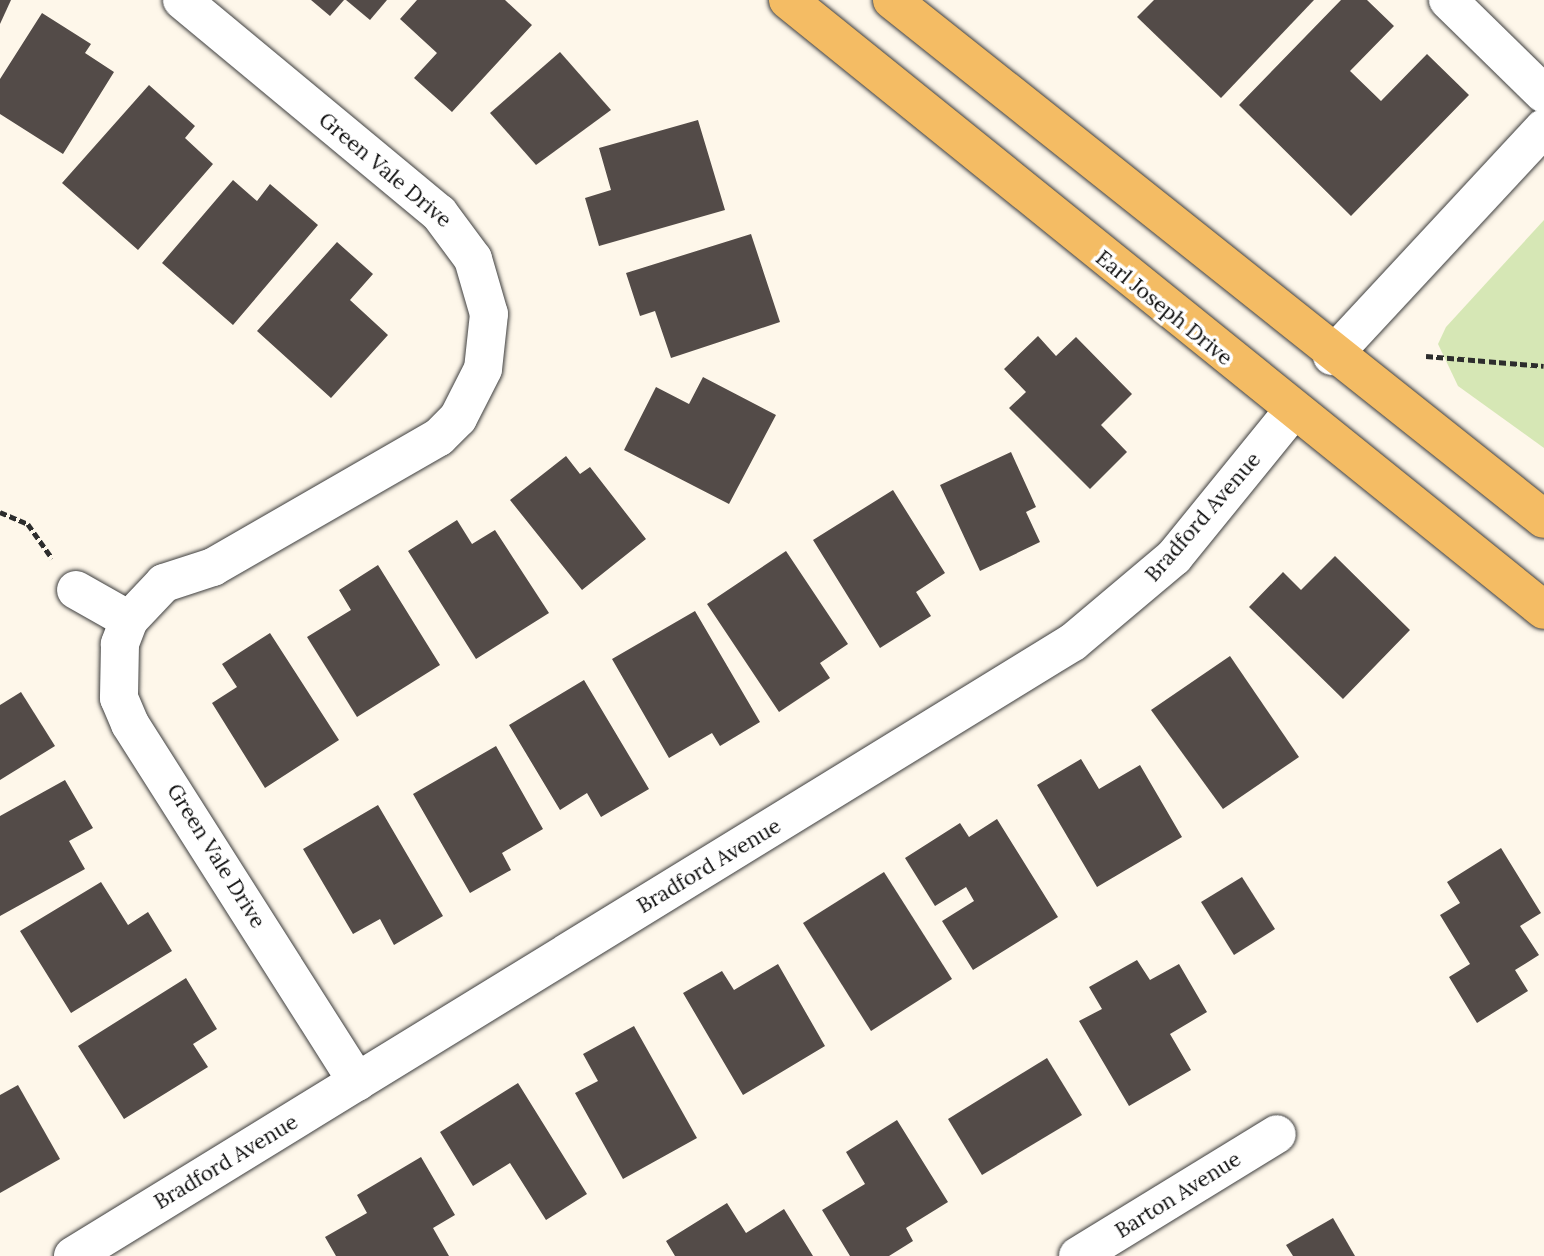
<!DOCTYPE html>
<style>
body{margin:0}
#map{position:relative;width:1544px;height:1256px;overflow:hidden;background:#fef7ea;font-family:Lora,serif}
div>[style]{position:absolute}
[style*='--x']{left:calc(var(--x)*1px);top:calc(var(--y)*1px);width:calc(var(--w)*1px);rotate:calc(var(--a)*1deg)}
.green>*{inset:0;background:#d6e7b5}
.building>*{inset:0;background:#534b48}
.path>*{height:4.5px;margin-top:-2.25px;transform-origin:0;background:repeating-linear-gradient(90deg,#2d2d2d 0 7px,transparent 0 10.5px)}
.roads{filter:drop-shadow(0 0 2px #3e3e3e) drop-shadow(0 0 2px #3e3e3e)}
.minor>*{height:38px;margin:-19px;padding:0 19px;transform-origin:19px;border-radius:19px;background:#fff}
.major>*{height:38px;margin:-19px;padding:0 19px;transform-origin:19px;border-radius:19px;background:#f4bc64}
span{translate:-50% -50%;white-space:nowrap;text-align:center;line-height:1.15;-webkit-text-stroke:7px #fff;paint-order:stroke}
.street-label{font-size:21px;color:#0b0b0b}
</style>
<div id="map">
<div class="green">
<i style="clip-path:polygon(1544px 220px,1544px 448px,1458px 386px,1438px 344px,1446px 327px)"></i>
</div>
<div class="building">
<i style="clip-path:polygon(0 0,11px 0,0 24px)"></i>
<i style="clip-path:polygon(311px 0,344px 0,330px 16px)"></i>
<i style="clip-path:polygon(346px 0,387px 0,370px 20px)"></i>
<i style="clip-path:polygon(417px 0,505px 0,532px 25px,452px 112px,414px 78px,437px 53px,400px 19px)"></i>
<i style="clip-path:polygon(1154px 0,1314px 0,1221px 98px,1137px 17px)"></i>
<i style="clip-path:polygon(1341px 0,1367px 0,1394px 26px,1350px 71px,1381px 101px,1427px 54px,1469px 95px,1351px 216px,1239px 105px)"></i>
<i style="clip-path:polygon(42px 13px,91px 44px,85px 53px,114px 72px,63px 154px,0 114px,0 79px)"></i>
<i style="clip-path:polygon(560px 52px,611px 110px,536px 165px,490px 113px)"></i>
<i style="clip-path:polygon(149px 85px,195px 126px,185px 138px,213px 164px,138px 250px,62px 183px)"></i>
<i style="clip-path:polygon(698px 120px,725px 210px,599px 246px,585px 198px,611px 190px,599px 148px)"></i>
<i style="clip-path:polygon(233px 180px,257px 201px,270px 184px,318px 225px,233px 325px,162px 263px)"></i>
<i style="clip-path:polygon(751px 234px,780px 322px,671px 358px,655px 311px,640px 316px,626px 273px)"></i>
<i style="clip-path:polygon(337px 242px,373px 274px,350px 300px,388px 335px,331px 398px,257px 331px)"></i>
<i style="clip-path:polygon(1038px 336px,1056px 356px,1076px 337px,1132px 394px,1101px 425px,1127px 452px,1090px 489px,1009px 408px,1026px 392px,1004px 369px)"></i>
<i style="clip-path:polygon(703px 377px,776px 415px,729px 504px,624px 450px,656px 387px,689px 404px)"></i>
<i style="clip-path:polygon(1011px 452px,1036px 507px,1026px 512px,1040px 542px,980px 571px,940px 485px)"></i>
<i style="clip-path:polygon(566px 456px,580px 474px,590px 467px,646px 539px,582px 590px,510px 500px)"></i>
<i style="clip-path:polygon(893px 490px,945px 573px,916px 592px,931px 616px,880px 648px,813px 540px)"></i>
<i style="clip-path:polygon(457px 520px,472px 544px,495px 530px,549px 613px,476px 659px,408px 551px)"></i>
<i style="clip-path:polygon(786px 551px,848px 644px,820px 663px,830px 678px,779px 712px,707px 604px)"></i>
<i style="clip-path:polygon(1335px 556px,1410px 630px,1343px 699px,1249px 607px,1283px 572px,1301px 590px)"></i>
<i style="clip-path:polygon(378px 565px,440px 665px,357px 717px,307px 637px,351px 610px,339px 590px)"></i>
<i style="clip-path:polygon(695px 611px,760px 722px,720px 746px,712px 733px,669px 758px,612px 659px)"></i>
<i style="clip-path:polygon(270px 633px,339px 740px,265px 788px,212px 703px,237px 687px,222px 664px)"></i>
<i style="clip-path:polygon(1230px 656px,1299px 757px,1223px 809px,1151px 710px)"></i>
<i style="clip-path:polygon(584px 680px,649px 789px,601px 817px,587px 793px,560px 810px,509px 725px)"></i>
<i style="clip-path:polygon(21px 692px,55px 746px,0 780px,0 705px)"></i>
<i style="clip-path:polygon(496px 746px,543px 829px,502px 853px,511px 870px,470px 893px,413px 794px)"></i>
<i style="clip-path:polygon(1081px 759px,1099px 789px,1140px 765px,1182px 837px,1097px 887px,1037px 785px)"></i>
<i style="clip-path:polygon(65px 780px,93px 828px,69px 841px,85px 869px,0 916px,0 816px)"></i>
<i style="clip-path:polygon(378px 805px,443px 916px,394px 945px,380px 919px,353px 934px,303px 849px)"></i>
<i style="clip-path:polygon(997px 819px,1058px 917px,973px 970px,942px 921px,974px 901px,966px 887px,935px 906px,905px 858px,960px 823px,969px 837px)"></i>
<i style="clip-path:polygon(1501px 848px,1541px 913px,1520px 926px,1539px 955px,1515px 970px,1528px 991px,1477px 1023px,1449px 977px,1470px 964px,1440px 915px,1460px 903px,1447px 882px)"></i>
<i style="clip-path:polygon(884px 872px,952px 979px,871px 1031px,803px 923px)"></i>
<i style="clip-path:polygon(1242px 877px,1275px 929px,1234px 955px,1201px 902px)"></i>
<i style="clip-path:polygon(101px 882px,128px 925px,148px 912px,172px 951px,71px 1013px,20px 931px)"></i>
<i style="clip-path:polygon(1137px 960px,1150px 980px,1179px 964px,1207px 1012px,1170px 1034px,1191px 1070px,1129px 1106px,1079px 1021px,1102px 1009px,1089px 987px)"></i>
<i style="clip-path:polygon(778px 964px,825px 1046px,743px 1095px,683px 993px,722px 971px,734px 990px)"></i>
<i style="clip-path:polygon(186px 978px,217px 1029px,193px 1044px,208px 1067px,124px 1119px,78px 1046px)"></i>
<i style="clip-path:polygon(634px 1026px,697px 1138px,623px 1179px,575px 1093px,598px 1081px,583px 1054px)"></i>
<i style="clip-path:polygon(1047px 1058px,1082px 1115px,982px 1175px,948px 1119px)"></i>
<i style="clip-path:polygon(518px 1083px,587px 1194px,546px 1220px,510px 1163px,473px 1186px,440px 1132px)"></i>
<i style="clip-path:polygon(18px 1085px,60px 1159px,0 1193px,0 1095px)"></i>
<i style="clip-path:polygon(897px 1120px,948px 1202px,906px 1228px,913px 1241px,889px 1256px,850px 1256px,822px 1210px,865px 1184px,846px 1152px)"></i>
<i style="clip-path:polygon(421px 1157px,455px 1215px,433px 1228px,449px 1256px,336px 1256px,325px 1237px,367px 1213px,357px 1195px)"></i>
<i style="clip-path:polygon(727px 1203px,746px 1233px,784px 1209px,813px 1256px,675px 1256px,666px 1241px)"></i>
<i style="clip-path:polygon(1333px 1218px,1355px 1256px,1293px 1256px,1286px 1245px)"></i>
</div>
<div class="path">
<i style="--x:1426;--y:356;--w:118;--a:4.8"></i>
<i style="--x:0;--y:512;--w:30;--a:23"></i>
<i style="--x:28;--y:524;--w:42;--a:54.8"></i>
</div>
<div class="roads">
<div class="minor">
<i style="--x:182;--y:0;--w:334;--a:39.7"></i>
<i style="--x:439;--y:213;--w:57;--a:53.5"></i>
<i style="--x:473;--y:259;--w:57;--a:73.8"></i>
<i style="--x:489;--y:314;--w:55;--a:96.2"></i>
<i style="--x:483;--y:369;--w:55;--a:117"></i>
<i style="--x:458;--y:418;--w:27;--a:135"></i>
<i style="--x:439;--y:437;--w:261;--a:150.1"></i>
<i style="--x:213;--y:567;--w:52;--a:161.9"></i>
<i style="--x:164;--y:583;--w:51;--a:133.4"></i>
<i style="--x:129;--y:620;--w:26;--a:111"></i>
<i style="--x:120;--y:644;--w:54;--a:91.1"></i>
<i style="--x:119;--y:698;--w:28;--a:67"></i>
<i style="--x:130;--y:724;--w:424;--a:57.6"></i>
<i style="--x:1448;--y:0;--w:134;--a:44.4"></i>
<i style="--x:1332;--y:356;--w:311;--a:-47.1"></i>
<i style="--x:76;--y:590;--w:61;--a:29.5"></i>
<i style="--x:73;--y:1256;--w:1173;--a:-31.55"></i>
<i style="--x:1073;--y:642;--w:132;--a:-40.1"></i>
<i style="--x:1174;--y:557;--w:187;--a:-50.9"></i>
<i style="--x:1078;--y:1256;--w:233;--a:-31.5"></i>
</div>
<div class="major">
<i style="--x:788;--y:0;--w:971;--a:38.9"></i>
<i style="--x:892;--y:0;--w:833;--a:38.52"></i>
</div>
</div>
<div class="street-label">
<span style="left:385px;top:170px;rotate:40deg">Green Vale Drive</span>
<span style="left:1164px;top:308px;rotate:39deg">Earl Joseph Drive</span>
<span style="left:1203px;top:517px;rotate:-49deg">Bradford Avenue</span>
<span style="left:216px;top:856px;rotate:58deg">Green Vale Drive</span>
<span style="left:709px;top:866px;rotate:-31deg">Bradford Avenue</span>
<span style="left:226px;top:1162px;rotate:-31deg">Bradford Avenue</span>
<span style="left:1178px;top:1195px;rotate:-32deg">Barton Avenue</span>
</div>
</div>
